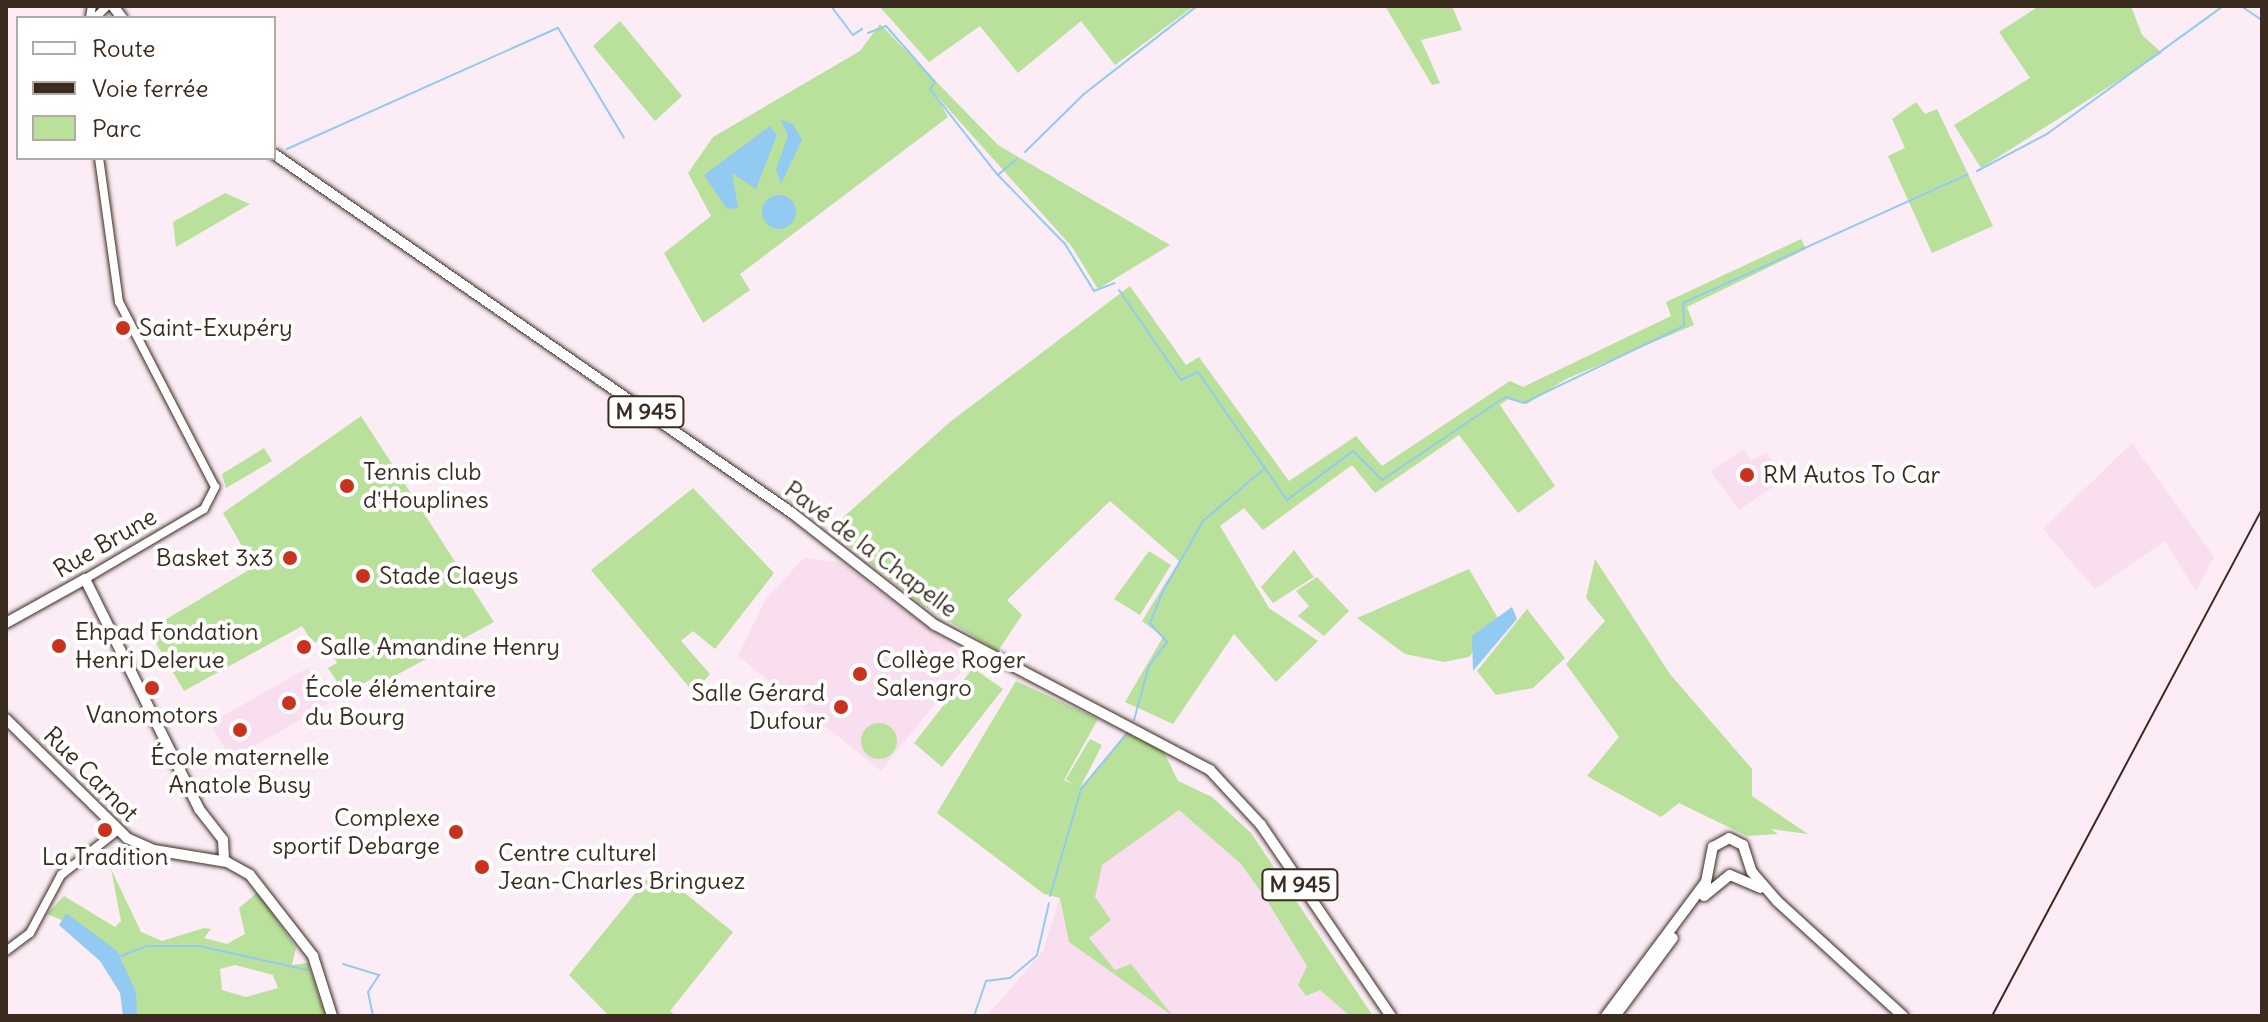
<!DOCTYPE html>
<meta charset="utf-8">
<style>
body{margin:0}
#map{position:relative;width:2268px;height:1022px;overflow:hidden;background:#fbecf5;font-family:Delius,sans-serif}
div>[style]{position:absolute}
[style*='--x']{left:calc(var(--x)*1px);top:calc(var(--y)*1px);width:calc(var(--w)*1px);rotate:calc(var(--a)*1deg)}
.built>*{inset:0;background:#f8deee}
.green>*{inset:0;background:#b9e19c}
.round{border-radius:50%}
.water>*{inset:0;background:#92caf1}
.stream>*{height:2px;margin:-1px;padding:0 1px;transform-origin:1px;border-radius:1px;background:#92caf1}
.roads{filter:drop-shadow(0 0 2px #3b2a1e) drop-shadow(0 0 2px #3b2a1e)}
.minor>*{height:8px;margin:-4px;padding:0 4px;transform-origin:4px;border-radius:4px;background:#fff}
.major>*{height:10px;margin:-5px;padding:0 5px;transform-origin:5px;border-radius:5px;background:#fff}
.rail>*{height:2px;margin:-1px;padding:0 1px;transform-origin:1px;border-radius:1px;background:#3b2a1e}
.dots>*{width:22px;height:22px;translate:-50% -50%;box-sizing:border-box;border:4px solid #fff;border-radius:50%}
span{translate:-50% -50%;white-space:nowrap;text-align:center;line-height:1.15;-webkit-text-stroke:8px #fff;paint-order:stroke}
.shield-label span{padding:2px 6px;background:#fff;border:2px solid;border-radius:6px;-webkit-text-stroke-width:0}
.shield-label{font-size:22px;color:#3b2a1e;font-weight:700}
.poi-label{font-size:24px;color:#3b2a1e}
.left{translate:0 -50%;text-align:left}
.right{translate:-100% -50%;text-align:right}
.street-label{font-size:24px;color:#3b2a1e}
.frame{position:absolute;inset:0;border:8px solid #3b2a1e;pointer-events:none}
.legend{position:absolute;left:16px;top:16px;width:260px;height:144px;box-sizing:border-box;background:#fff;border:2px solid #b1aaa5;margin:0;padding:10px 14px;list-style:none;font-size:24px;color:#3b2a1e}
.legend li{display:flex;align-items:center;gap:16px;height:40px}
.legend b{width:40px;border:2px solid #b1aaa5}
</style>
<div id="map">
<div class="built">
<i style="clip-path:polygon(2132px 443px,2214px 557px,2196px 591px,2165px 541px,2095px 589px,2043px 529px)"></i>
<i style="clip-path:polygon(1744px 449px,1751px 461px,1767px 453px,1783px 480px,1739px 510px,1711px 471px)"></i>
<i style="clip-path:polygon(804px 558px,842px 563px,970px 660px,881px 771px,738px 656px,767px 597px)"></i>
<i style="clip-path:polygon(308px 668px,328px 704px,231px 759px,210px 723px)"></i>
<i style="clip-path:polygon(1178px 781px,1372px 1016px,987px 1016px,1043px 951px,1060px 898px)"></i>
</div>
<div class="green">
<i style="clip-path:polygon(879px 6px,1194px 6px,1115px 65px,1081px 21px,1018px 73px,980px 26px,929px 62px)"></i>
<i style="clip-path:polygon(1385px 6px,1452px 6px,1462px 30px,1421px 40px,1440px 83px,1432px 85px)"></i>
<i style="clip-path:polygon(2039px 6px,2131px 6px,2142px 35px,2162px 53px,1981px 168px,1954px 125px,2030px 78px,1999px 32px)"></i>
<i style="clip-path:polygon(620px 21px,682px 96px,655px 121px,593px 46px)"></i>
<i style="clip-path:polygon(880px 24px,998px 145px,1170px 245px,1098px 289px,1072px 247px,936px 95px,948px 117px,740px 274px,750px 290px,703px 323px,664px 253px,711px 216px,688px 173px,713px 137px,860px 51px)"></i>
<i style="clip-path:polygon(1916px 102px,1925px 114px,1937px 109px,1993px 226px,1932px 253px,1888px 156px,1905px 148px,1892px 119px)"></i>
<i style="clip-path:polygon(225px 193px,250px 204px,176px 247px,173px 222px)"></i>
<i style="clip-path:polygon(1801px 239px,1806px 249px,1687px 307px,1694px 325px,1566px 379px,1527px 404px,1508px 399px,1500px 405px,1555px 486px,1518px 513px,1459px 435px,1375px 493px,1352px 465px,1263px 530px,1244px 508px,1220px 526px,1269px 608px,1318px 641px,1276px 682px,1234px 634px,1173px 724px,1125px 702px,1163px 637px,1142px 621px,1179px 561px,1110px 501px,1007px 600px,1022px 615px,998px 651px,921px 604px,829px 530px,950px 422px,1130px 286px,1186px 365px,1199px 357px,1289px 481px,1356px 436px,1382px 466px,1510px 381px,1523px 387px,1671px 316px,1666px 302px)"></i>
<i style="clip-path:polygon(361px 416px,494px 622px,378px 685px,373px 678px,345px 694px,328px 668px,337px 663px,325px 638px,313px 643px,302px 626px,184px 691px,148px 630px,254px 567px,223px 513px)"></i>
<i style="clip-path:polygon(264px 448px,272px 461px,226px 488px,222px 474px)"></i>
<i style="clip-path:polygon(693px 488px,774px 573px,715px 649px,693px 631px,681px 641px,710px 674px,694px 693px,591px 570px)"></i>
<i style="clip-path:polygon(1294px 550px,1314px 577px,1273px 603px,1261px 587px)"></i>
<i style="clip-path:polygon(1149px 551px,1171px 565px,1140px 615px,1114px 599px)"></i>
<i style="clip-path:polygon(1595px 559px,1670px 674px,1752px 769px,1752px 796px,1808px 834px,1771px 829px,1778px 834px,1747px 836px,1679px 803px,1661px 817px,1587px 776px,1619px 737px,1566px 664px,1605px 621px,1586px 598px)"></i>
<i style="clip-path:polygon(1469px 569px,1499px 620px,1469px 657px,1444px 662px,1405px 654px,1357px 618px)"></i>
<i style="clip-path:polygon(1317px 577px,1349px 611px,1324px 636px,1298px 616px,1309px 606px,1296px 591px)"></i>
<i style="clip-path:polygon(1527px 609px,1565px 658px,1533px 688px,1496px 695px,1477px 671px)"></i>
<i style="clip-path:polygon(973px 668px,1003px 689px,942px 767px,914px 743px)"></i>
<i style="clip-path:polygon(1016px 681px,1098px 719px,1064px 780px,1072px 784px,1066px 779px,1090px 739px,1102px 745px,1080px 788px,1129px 731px,1161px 746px,1178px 781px,1212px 797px,1251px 833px,1373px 1016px,1350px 1016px,1320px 990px,1306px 996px,1298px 985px,1307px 966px,1266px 899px,1241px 864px,1179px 810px,1102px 865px,1095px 897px,1111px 920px,1089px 938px,1115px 970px,1131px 964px,1173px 1016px,1069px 942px,1060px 898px,1044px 894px,937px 813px)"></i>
<i class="round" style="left:861px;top:723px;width:36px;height:36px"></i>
<i style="clip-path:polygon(evenodd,111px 869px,141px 932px,162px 941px,204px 928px,211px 929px,204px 938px,227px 944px,245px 934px,239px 908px,258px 892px,296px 948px,292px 965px,308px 963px,326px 1016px,137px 1016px,122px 961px,66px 913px,62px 920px,47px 914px,64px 896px,115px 927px,121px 921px,111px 869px,235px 965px,273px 975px,278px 988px,246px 997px,222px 990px,220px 969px,235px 965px)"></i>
<i style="clip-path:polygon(655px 869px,733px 932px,670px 1011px,676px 1016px,609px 1016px,569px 975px)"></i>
</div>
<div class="water">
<i style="clip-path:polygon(781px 120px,793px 124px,802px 140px,781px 184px,776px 169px,788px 136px)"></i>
<i style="clip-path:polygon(770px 126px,777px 135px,756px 189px,732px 173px,738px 208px,727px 209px,704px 175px)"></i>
<i class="round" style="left:762px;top:195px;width:34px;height:34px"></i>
<i style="clip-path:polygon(1512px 607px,1517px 619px,1473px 671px,1472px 636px)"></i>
<i style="clip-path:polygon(66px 913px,117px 951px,136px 992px,137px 1016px,123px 1016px,120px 993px,100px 961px,59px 925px)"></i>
</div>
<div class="stream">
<i style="--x:831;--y:6;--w:36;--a:53"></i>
<i style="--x:853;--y:35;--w:11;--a:-34"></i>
<i style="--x:1212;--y:6;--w:8;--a:0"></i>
<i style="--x:2241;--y:6;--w:25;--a:34"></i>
<i style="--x:868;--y:33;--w:19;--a:-21"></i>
<i style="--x:886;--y:26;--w:74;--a:48.8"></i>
<i style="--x:935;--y:82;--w:9;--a:126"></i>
<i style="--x:930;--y:89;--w:107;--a:51.8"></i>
<i style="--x:996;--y:173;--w:99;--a:45.8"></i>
<i style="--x:1065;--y:244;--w:55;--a:58.3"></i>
<i style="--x:1094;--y:291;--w:22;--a:-21"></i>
<i style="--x:287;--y:149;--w:297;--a:-24.1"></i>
<i style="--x:558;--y:28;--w:128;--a:59"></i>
<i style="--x:1025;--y:152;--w:83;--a:-44.5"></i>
<i style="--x:1084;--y:94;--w:143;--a:-37.9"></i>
<i style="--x:1977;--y:171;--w:79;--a:-27.9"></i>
<i style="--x:2047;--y:134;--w:218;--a:-36"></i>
<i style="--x:999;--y:174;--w:23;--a:-40"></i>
<i style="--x:1119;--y:290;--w:109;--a:55.4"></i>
<i style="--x:1181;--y:380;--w:19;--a:-25"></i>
<i style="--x:1198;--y:372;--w:156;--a:55.2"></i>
<i style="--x:1287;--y:500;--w:82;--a:-36.6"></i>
<i style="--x:1353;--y:451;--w:41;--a:45"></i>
<i style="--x:1382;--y:480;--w:148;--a:-34"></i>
<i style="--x:1505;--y:397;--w:19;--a:18"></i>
<i style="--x:1523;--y:403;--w:178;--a:-25.6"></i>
<i style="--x:1684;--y:326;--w:23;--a:-92"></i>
<i style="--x:1683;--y:303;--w:312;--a:-24.3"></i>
<i style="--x:1134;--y:720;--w:56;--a:-74.5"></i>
<i style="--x:1149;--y:666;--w:30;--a:-53"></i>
<i style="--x:1167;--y:642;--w:25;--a:-132"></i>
<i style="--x:1150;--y:623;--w:32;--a:-68"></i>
<i style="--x:1162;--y:593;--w:83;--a:-60.3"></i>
<i style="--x:1203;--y:521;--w:82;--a:-40.5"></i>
<i style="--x:1050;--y:896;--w:111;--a:-73.8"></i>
<i style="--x:1081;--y:789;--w:74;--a:-50.5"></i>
<i style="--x:118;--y:957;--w:31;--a:-21"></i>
<i style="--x:147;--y:946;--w:52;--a:0"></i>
<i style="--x:199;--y:946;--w:111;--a:12.5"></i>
<i style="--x:343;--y:964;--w:38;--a:17"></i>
<i style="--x:379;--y:975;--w:20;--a:123"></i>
<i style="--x:368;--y:992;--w:25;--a:78"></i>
<i style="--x:974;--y:1016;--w:37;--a:-71"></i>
<i style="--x:986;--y:981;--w:24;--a:-7"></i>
<i style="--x:1010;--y:978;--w:35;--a:-40"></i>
<i style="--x:1037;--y:955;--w:53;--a:-77"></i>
</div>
<div class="roads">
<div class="minor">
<i style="--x:90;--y:18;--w:12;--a:-81"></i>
<i style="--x:95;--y:18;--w:17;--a:-45"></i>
<i style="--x:85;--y:579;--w:138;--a:-30.5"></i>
<i style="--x:204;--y:509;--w:25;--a:-63"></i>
<i style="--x:215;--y:487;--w:208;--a:-117.4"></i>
<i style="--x:119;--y:302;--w:145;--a:-97.9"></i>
<i style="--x:6;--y:951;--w:30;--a:-37"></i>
<i style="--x:30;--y:933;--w:66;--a:-61.9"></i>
<i style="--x:61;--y:875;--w:71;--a:-38.2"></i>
</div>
<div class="major">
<i style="--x:113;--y:6;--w:15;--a:53"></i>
<i style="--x:274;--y:154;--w:630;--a:34.72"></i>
<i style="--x:792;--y:513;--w:182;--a:38.1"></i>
<i style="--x:935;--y:625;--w:311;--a:27.8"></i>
<i style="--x:1210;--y:770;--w:75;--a:47.2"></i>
<i style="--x:1261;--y:825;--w:231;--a:55.8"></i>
<i style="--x:6;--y:623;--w:90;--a:-29.1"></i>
<i style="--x:85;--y:579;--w:257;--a:63.6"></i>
<i style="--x:199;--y:809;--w:39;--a:52"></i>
<i style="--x:223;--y:840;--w:21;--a:87"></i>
<i style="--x:6;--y:719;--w:170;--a:44.5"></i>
<i style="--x:127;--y:838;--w:30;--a:24"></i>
<i style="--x:154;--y:850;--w:74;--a:9.3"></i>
<i style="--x:227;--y:862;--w:26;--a:29"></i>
<i style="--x:250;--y:875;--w:103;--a:52.1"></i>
<i style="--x:313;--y:956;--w:63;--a:72.4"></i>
<i style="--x:1704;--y:896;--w:33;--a:-39"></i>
<i style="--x:1730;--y:875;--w:33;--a:23"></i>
<i style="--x:1606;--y:1016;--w:167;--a:-53.3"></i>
<i style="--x:1706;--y:882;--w:36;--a:-79"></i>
<i style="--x:1713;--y:847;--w:18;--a:-29"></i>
<i style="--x:1729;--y:838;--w:16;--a:27"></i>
<i style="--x:1743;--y:845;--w:28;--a:72"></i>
<i style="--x:1752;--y:872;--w:38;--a:49"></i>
<i style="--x:1777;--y:901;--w:171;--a:42.4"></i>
<i style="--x:1615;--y:1016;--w:97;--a:-53.4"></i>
</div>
</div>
<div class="rail">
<i style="--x:1992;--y:1016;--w:574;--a:-61.96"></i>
</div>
<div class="dots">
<i style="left:123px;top:328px;background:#c8321e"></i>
<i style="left:1747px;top:475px;background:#c8321e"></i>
<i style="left:347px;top:486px;background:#c8321e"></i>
<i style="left:290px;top:558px;background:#c8321e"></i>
<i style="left:363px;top:576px;background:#c8321e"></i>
<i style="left:59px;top:646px;background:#c8321e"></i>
<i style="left:304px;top:647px;background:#c8321e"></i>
<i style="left:860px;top:674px;background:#c8321e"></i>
<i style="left:152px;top:688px;background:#c8321e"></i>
<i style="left:289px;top:703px;background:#c8321e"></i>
<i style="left:841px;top:707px;background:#c8321e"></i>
<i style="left:240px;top:730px;background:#c8321e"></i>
<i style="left:105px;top:830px;background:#c8321e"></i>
<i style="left:456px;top:832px;background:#c8321e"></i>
<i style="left:482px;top:867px;background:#c8321e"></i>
</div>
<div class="shield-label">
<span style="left:646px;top:412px">M 945</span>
<span style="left:1300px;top:885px">M 945</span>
</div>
<div class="poi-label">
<span class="left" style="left:139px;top:328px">Saint-Exupéry</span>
<span class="left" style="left:363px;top:486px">Tennis club<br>d'Houplines</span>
<span class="left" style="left:1763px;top:475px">RM Autos To Car</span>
<span class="right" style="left:274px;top:558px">Basket 3x3</span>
<span class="left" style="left:379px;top:576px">Stade Claeys</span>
<span class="left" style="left:75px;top:646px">Ehpad Fondation<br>Henri Delerue</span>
<span class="left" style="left:320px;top:647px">Salle Amandine Henry</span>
<span class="left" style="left:876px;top:674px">Collège Roger<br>Salengro</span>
<span class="left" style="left:305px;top:703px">École élémentaire<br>du Bourg</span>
<span class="right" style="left:825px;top:707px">Salle Gérard<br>Dufour</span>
<span style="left:152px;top:715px">Vanomotors</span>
<span style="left:240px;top:771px">École maternelle<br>Anatole Busy</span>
<span class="right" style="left:440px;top:832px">Complexe<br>sportif Debarge</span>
<span class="left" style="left:498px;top:867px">Centre culturel<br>Jean-Charles Bringuez</span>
<span style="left:105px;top:857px">La Tradition</span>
</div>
<div class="street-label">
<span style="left:105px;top:543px;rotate:-30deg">Rue Brune</span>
<span style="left:871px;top:549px;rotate:37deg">Pavé de la Chapelle</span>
<span style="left:91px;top:774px;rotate:45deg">Rue Carnot</span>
</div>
<div class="frame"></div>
<ul class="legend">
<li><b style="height:10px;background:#fff"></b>Route</li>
<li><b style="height:10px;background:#3b2a1e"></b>Voie ferrée</li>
<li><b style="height:22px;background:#b9e19c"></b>Parc</li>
</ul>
</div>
